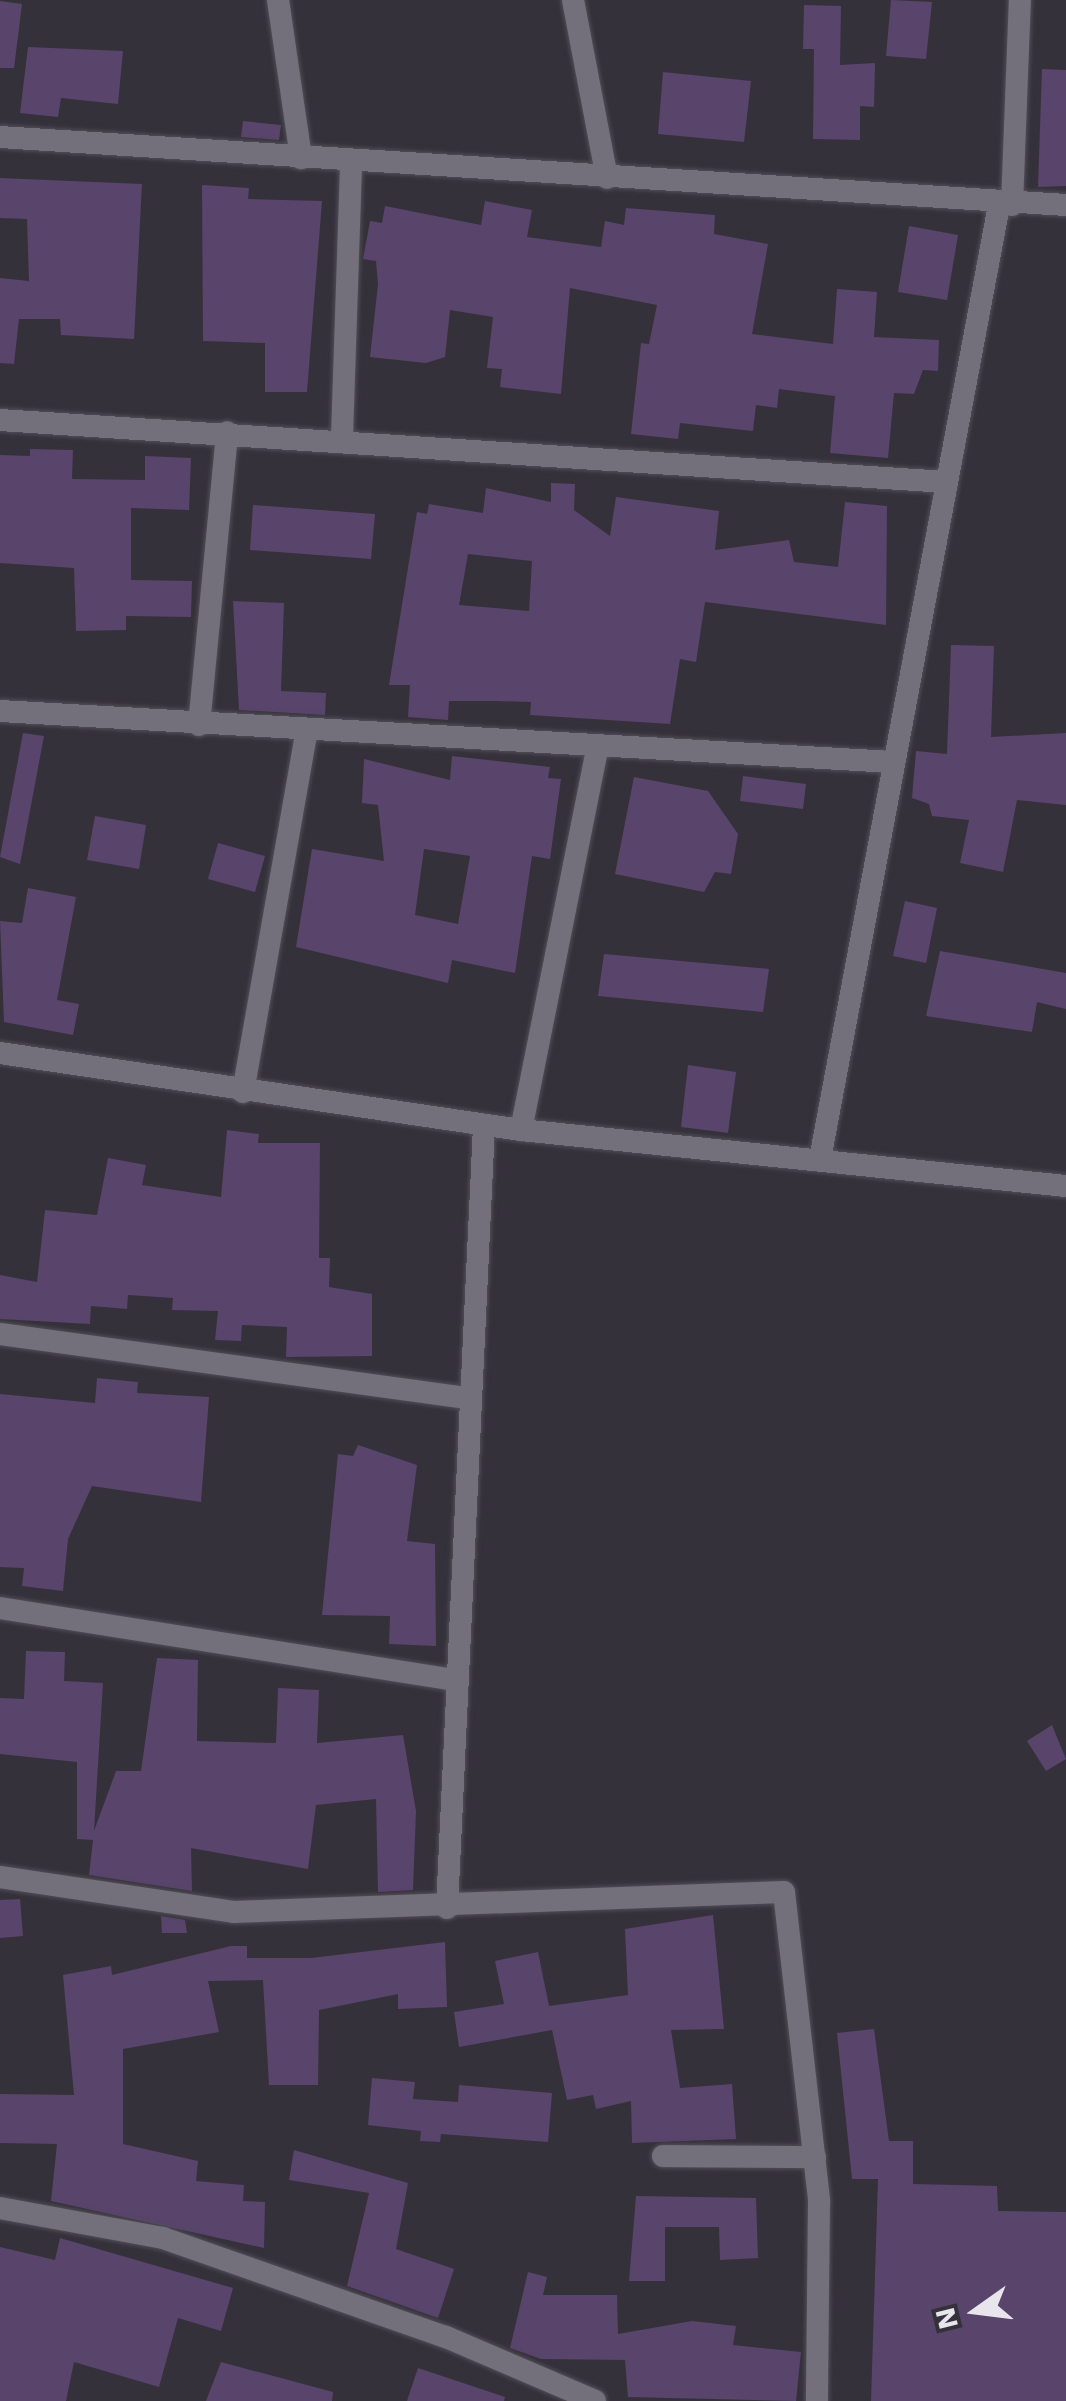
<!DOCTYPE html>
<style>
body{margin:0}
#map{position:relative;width:1066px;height:2401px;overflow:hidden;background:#35313b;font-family:"Work Sans",sans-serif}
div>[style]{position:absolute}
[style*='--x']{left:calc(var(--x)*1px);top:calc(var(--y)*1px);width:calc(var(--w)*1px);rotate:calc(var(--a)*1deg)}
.building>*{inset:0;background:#59446c}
.roads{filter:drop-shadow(0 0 2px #514e57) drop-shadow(0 0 2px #514e57)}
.minor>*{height:22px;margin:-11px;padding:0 11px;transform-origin:11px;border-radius:11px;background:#74707b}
span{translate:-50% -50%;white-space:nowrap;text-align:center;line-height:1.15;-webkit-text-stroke:9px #35313b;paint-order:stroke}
.north{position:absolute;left:926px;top:2261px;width:100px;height:100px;-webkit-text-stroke:8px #35313b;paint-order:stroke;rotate:256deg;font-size:28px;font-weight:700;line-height:40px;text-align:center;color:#e8e6ec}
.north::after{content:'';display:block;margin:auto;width:35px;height:45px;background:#e8e6ec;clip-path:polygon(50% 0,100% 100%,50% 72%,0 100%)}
</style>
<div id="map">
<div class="building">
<i style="clip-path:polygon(891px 0,932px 2px,926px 59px,886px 56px)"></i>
<i style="clip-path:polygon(0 1px,22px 4px,14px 68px,0 68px)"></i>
<i style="clip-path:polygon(804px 5px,841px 6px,840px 65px,875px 63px,874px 107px,860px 106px,860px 140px,813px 139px,814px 49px,803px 49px)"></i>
<i style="clip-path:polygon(28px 47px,123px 51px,118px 104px,61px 98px,58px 117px,20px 113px)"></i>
<i style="clip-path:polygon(1042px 69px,1066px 70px,1066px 186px,1038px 187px)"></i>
<i style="clip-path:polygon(663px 72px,751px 81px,744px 142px,658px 134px)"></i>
<i style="clip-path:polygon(243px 121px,281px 125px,279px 140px,241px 137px)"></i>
<i style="clip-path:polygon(0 178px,142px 184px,134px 339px,61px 335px,60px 319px,19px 319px,14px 364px,0 363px,0 278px,29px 281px,27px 219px,0 218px)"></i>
<i style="clip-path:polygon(202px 185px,249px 188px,248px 199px,322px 201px,307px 392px,265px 392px,265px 343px,203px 341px)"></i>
<i style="clip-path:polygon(485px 201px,532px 210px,527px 237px,601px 247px,605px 221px,624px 225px,626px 208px,715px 215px,714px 234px,768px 244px,752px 334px,833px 344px,837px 289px,877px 292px,874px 337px,939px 340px,938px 371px,923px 370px,914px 394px,894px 393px,888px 458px,830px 453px,835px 396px,779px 389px,777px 408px,756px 405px,753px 431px,680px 423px,678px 439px,631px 434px,641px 343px,649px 344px,657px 305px,570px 288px,561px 394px,500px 387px,502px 369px,487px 368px,493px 317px,450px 310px,445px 357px,426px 363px,370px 357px,378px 284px,376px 261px,363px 259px,370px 221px,382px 223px,385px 206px,481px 225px)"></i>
<i style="clip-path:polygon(909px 226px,958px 235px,947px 300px,898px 292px)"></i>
<i style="clip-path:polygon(30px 449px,73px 450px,72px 479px,145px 480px,145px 456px,191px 458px,189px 510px,131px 508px,131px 580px,192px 581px,191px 617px,126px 616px,126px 630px,76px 631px,74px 568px,0 563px,0 455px,30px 456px)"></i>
<i style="clip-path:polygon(evenodd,551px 483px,575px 484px,574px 510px,610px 536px,616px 497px,719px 511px,715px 550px,789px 540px,794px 562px,838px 567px,845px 502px,887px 506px,886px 625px,705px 602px,696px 662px,680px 659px,670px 724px,530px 715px,531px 702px,495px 701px,449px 701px,448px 720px,408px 717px,410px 685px,389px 685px,417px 512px,427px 514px,429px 504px,483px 513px,486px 488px,551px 502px,551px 483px,468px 554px,532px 561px,529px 611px,459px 605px,468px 554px)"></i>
<i style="clip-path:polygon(253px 505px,375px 514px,371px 559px,250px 550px)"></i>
<i style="clip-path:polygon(233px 601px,284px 603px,281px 691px,326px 693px,325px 715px,239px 710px)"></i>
<i style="clip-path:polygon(951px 645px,994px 646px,991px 737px,1066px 733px,1066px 805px,1017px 800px,1003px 872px,960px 863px,969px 820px,932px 816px,929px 804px,912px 798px,916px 751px,947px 754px)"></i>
<i style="clip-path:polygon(23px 733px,44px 736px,20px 864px,0 857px)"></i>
<i style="clip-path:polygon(evenodd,452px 756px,550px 767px,548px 778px,561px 779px,550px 859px,532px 856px,515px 973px,452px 960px,448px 983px,296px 947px,312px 849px,384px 861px,378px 805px,362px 803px,364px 759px,450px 780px,452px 756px,424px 849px,470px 856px,458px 924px,415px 915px,424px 849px)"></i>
<i style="clip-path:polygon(743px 776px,806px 784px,803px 809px,740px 801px)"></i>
<i style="clip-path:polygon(634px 777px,708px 791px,738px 834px,731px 874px,715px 872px,704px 892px,615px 874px)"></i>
<i style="clip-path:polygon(95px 816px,146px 825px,139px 869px,87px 860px)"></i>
<i style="clip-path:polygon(218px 843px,265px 856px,255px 892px,208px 879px)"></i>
<i style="clip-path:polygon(28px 888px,76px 897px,57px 1000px,79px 1004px,73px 1035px,4px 1022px,0 921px,22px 923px)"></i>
<i style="clip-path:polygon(905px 901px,937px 908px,926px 963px,893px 956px)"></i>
<i style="clip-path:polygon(940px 951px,1066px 973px,1066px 1009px,1037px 1002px,1032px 1032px,926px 1016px)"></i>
<i style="clip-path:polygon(604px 954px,769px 969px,763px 1012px,598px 996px)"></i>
<i style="clip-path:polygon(688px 1065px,736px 1072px,728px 1133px,681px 1127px)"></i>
<i style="clip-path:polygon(227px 1130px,259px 1134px,258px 1143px,320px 1143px,319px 1258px,330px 1258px,329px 1287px,372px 1294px,372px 1356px,286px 1357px,287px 1327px,242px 1325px,241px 1341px,215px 1340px,218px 1311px,172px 1310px,173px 1298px,128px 1295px,127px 1309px,91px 1306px,90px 1324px,0 1319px,0 1275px,37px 1282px,45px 1210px,97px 1215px,108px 1158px,146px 1165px,142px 1185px,221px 1197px)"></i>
<i style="clip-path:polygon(97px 1378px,138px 1382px,137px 1393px,209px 1397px,201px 1502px,92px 1486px,68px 1539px,63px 1591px,22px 1586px,24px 1568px,0 1567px,0 1394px,95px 1403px)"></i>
<i style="clip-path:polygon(358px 1445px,417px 1465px,407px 1541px,435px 1544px,436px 1646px,389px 1644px,390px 1616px,322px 1615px,338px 1454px,353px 1456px)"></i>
<i style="clip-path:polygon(26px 1651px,65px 1652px,64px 1681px,103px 1683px,94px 1831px,116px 1771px,141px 1771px,157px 1658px,198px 1660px,197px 1741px,276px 1743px,278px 1688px,319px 1690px,317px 1743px,403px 1735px,416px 1811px,413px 1890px,378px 1892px,376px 1799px,316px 1805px,308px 1869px,191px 1848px,192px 1891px,89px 1875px,93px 1840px,77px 1839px,77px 1762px,0 1754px,0 1698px,24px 1699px)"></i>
<i style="clip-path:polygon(1052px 1725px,1066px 1759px,1046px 1771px,1027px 1741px)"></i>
<i style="clip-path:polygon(20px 1899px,23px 1936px,0 1938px,0 1900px)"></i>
<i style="clip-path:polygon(713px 1915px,724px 2029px,671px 2030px,680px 2088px,732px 2084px,736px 2139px,632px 2143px,631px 2101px,596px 2109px,593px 2095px,567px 2100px,552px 2030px,459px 2047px,454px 2012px,504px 2004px,495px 1961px,538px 1952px,549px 2006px,628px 1995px,625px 1929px)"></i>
<i style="clip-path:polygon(161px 1916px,185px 1920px,187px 1933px,162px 1933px)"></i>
<i style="clip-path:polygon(445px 1942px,447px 2007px,398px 2009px,398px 1994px,319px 2010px,318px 2085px,269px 2085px,263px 1980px,208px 1981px,219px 2032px,123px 2049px,123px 2144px,198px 2161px,196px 2181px,244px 2185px,243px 2201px,265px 2202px,264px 2248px,51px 2201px,57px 2144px,0 2143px,0 2094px,74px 2095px,63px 1975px,111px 1966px,112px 1975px,231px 1946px,247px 1946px,247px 1958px,311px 1958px)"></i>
<i style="clip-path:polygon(874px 2029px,889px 2141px,913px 2141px,913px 2184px,997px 2186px,998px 2211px,1066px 2212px,1066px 2401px,871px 2401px,878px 2179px,852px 2179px,837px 2033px)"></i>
<i style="clip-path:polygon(372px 2078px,415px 2082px,413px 2099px,458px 2102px,459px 2085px,552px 2093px,548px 2142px,441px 2134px,440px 2142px,420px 2141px,421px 2131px,368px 2125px)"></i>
<i style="clip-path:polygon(294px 2150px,408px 2183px,396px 2249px,454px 2269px,438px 2318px,347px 2286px,369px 2193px,289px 2180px)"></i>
<i style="clip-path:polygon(636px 2196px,756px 2198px,758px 2258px,720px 2260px,719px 2227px,665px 2227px,665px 2281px,629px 2281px)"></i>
<i style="clip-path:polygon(60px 2238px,233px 2288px,221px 2331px,178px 2318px,159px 2387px,74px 2362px,66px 2401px,0 2401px,0 2247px,55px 2260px)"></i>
<i style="clip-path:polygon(528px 2272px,547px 2277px,543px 2295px,617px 2295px,618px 2334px,692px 2321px,736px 2326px,733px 2345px,801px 2352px,796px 2401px,628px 2397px,625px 2360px,541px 2359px,510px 2348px)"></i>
<i style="clip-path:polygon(221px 2362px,333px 2392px,332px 2401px,206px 2401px)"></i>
<i style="clip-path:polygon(418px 2368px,505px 2397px,504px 2401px,407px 2401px)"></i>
</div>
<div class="roads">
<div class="minor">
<i style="--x:278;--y:0;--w:160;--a:81.7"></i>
<i style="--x:573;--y:0;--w:181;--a:79.2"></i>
<i style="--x:0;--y:137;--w:1068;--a:3.65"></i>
<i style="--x:1012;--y:205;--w:205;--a:-87.8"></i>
<i style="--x:0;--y:420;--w:949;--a:3.75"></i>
<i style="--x:342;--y:437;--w:276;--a:-88.1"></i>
<i style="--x:0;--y:711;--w:895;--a:3.27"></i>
<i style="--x:199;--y:725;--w:294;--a:-84.5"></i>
<i style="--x:0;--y:1053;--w:527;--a:8.41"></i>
<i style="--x:521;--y:1130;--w:548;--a:5.87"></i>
<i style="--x:243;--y:1092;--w:363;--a:-80"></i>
<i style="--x:521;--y:1130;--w:389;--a:-78.7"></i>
<i style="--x:820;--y:1159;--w:971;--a:-79.37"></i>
<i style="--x:0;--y:1334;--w:470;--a:7.8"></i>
<i style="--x:0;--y:1608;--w:462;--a:9"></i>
<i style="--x:0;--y:1877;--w:236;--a:8.5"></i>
<i style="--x:233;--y:1912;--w:551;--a:-2.08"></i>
<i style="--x:784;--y:1892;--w:311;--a:83.5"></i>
<i style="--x:819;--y:2201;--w:200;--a:90.6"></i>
<i style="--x:447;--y:1908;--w:784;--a:-87.29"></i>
<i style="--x:663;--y:2156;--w:152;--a:0.4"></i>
<i style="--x:0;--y:2208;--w:166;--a:10.4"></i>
<i style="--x:163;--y:2238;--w:300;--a:19.3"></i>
<i style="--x:446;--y:2337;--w:162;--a:23.2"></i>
</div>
</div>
<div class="north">N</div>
</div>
